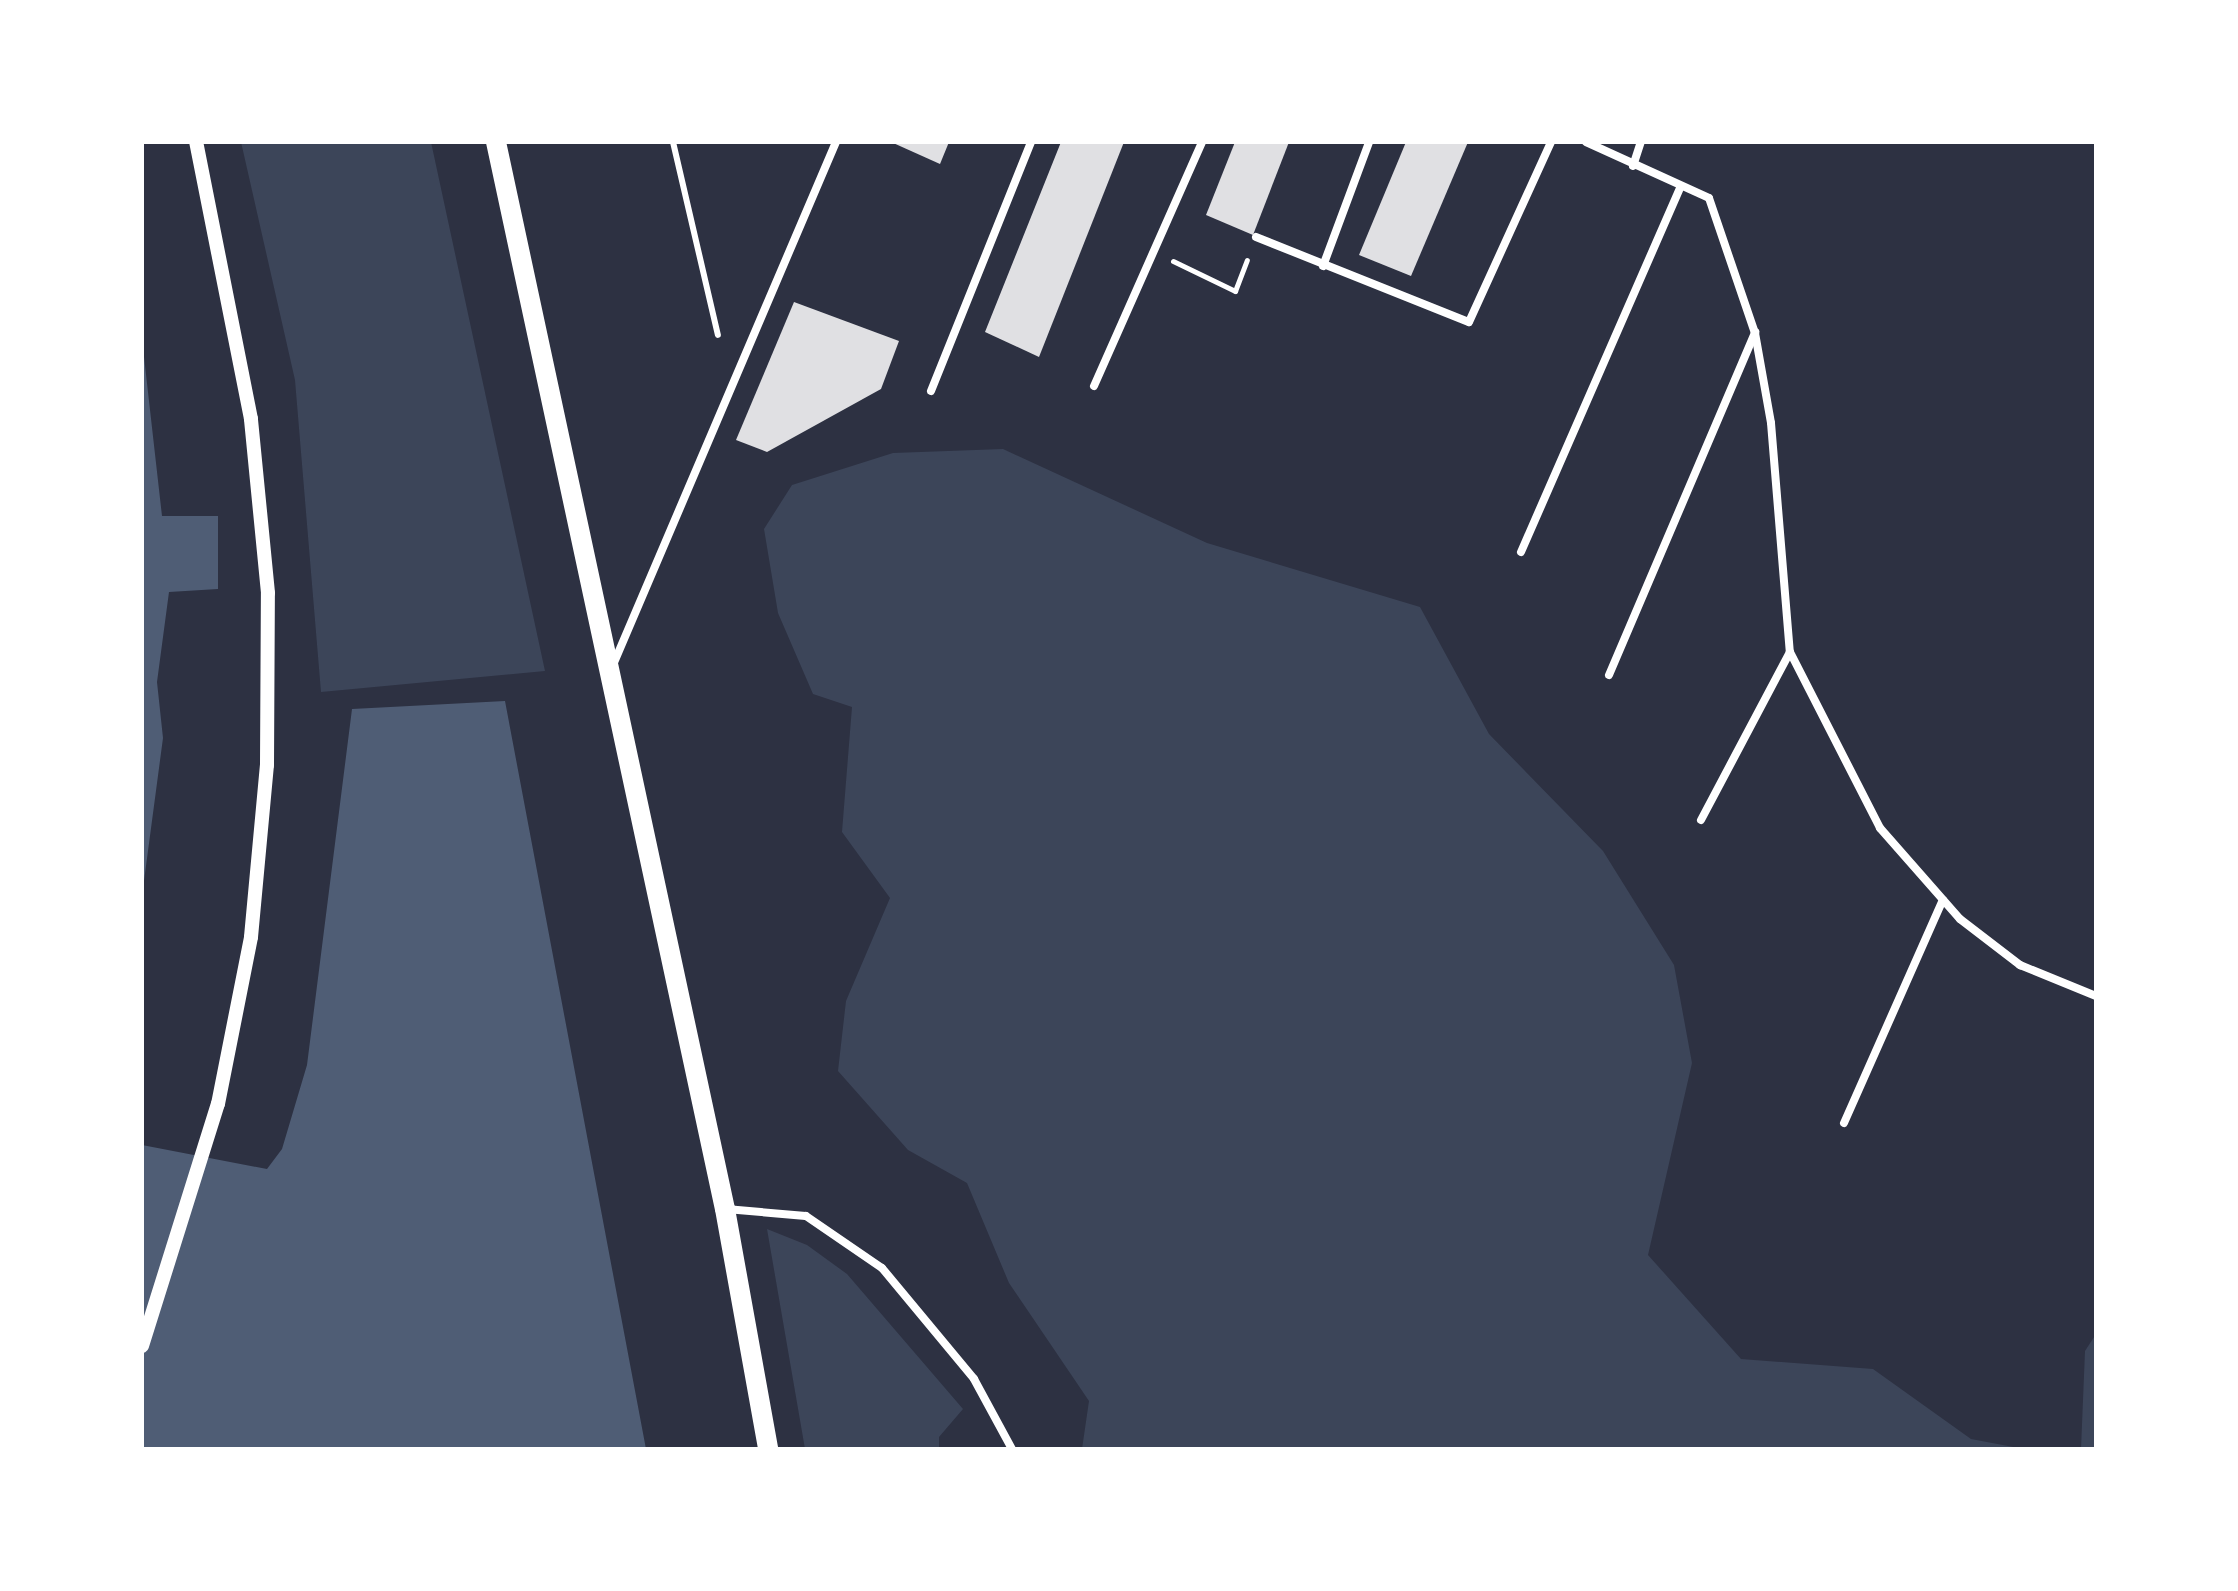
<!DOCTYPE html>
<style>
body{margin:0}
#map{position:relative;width:2238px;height:1591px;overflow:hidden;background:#2d3142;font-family:Literata,serif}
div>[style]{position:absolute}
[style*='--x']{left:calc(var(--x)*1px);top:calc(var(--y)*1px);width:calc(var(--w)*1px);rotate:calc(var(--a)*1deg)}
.green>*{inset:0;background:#3c4559}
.water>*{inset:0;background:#4f5d75}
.building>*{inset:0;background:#e0e0e3}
.path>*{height:5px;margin:-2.5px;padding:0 2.5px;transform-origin:2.5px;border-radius:2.5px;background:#fff}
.service>*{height:6px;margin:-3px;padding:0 3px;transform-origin:3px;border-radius:3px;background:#fff}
.minor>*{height:8px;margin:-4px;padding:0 4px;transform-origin:4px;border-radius:4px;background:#fff}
.tertiary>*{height:14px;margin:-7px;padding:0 7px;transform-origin:7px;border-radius:7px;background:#fff}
.primary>*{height:20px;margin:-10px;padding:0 10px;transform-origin:10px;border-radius:10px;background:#fff}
span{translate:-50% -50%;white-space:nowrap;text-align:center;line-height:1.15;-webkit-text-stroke:6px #fff;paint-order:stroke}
.frame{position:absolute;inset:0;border:144px solid #fff;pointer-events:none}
</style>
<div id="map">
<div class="green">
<i style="clip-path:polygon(241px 142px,431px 142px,545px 671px,321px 692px,295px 380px)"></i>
<i style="clip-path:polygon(1003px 449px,1207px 543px,1420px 607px,1489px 734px,1603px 851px,1674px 965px,1692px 1063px,1648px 1255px,1741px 1359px,1873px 1369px,1971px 1439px,2024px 1449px,1082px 1449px,1089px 1401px,1009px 1283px,967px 1183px,908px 1150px,838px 1071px,846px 1001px,890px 898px,842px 832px,852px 707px,813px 694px,778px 613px,764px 529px,792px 485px,893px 453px)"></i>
<i style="clip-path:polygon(767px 1229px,807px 1245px,847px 1274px,963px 1409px,939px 1437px,939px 1449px,805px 1449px)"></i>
<i style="clip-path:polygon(2096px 1334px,2096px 1449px,2081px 1449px,2085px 1351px)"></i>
</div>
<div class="water">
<i style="clip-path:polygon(142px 339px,162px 516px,218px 516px,218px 589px,169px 592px,157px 682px,163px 738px,142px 896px)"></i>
<i style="clip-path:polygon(505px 701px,646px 1449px,142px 1449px,142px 1145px,267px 1169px,282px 1149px,307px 1065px,352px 709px)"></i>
</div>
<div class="building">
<i style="clip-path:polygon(891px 142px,949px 142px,940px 164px)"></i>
<i style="clip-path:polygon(1061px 142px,1124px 142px,1039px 357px,985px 332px)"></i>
<i style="clip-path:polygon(1235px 142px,1289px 142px,1253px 235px,1206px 215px)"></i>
<i style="clip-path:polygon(1406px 142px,1468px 142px,1411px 276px,1359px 255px)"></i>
<i style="clip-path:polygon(794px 302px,899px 341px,881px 389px,767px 452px,736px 440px)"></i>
</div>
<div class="path">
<i style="--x:1173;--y:261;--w:69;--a:25.8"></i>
<i style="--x:1235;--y:291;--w:33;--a:-69"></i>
</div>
<div class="service">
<i style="--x:673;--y:142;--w:198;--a:76.9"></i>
</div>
<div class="minor">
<i style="--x:1586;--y:142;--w:135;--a:24.5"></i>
<i style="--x:1709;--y:198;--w:143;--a:71.2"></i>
<i style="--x:1755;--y:333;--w:91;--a:79.9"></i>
<i style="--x:1771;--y:423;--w:230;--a:85.3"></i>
<i style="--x:1790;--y:652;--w:198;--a:62.9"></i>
<i style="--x:1880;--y:828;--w:121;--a:48.7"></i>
<i style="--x:1960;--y:919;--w:76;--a:37.5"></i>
<i style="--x:2020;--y:965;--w:82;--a:22.2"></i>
<i style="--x:1633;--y:166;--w:25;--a:-72"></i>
<i style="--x:1256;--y:237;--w:229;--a:21.8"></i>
<i style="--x:1469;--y:322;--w:198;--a:-65.5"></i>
<i style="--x:1323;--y:266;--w:132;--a:-69.6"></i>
<i style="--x:1094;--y:386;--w:267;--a:-66.1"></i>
<i style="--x:931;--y:391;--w:268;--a:-68.1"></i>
<i style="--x:1521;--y:552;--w:399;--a:-66.4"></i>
<i style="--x:613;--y:665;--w:569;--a:-66.91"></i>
<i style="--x:1609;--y:675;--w:373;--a:-66.9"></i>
<i style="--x:1701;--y:820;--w:190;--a:-62.1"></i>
<i style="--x:1844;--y:1123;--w:244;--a:-66.1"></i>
<i style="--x:726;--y:1209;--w:80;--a:5"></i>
<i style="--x:806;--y:1216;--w:92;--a:34.4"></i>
<i style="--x:882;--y:1268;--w:144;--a:50.3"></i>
<i style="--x:974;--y:1379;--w:80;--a:61.5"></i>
</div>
<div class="tertiary">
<i style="--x:142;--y:1346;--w:254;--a:-72.6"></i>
<i style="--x:218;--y:1104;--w:170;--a:-78.8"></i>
<i style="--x:251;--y:937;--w:173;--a:-84.7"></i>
<i style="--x:267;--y:765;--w:172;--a:-89.7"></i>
<i style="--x:268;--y:593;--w:175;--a:-95.6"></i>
<i style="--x:251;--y:419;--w:282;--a:-101.2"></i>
</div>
<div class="primary">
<i style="--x:496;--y:142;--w:1091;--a:77.89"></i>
<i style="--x:725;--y:1209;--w:244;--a:79.8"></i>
</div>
<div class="frame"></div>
</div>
